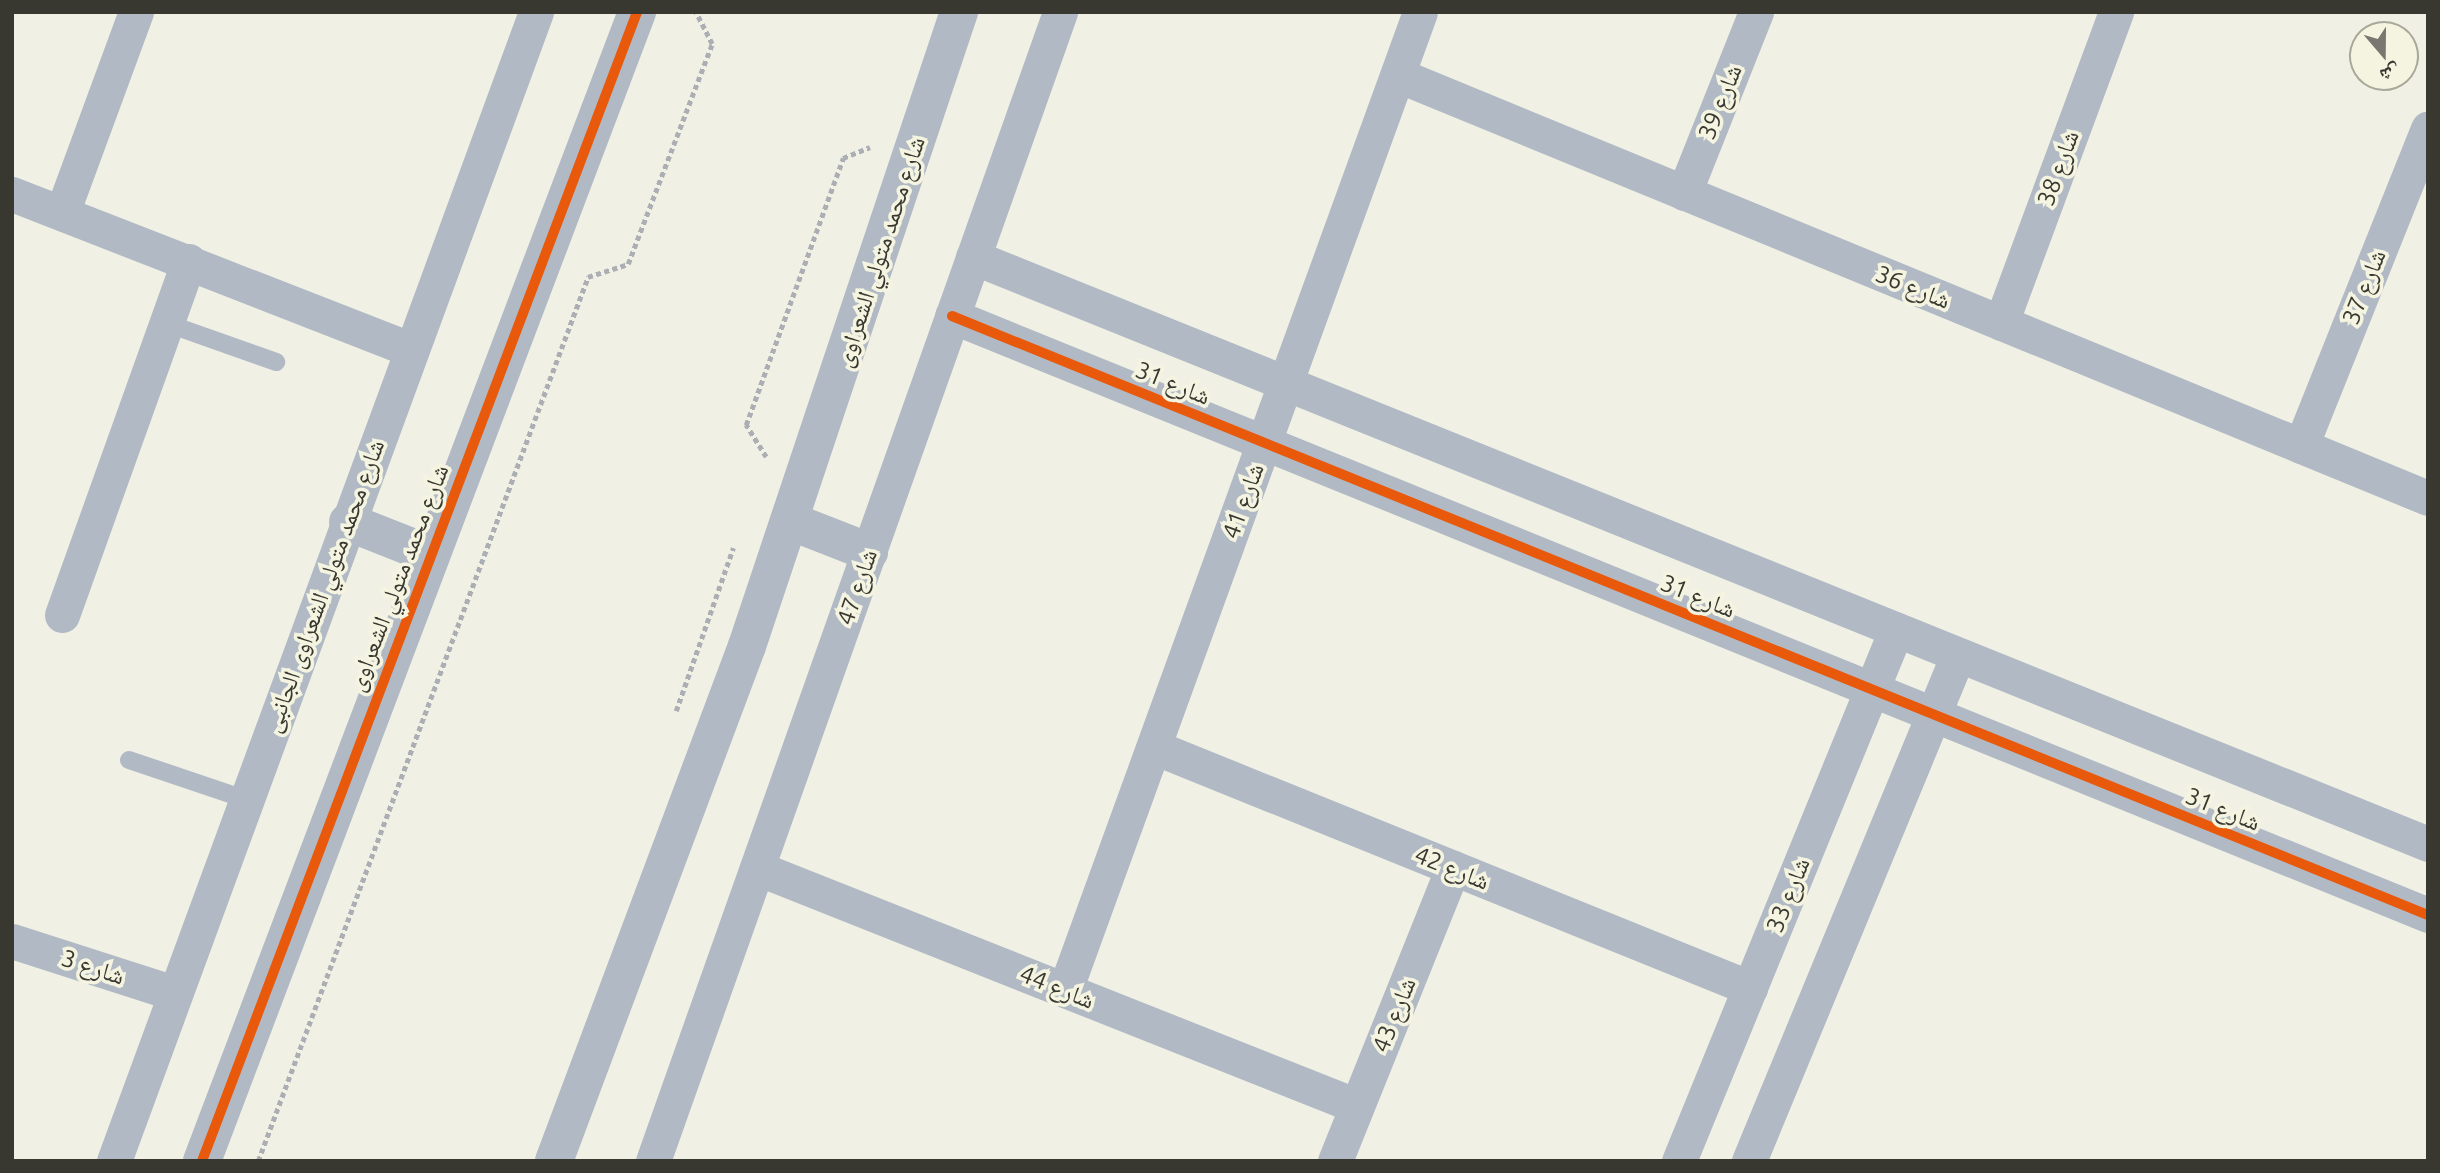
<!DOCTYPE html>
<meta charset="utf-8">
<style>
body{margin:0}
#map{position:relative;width:2440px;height:1173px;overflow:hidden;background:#f0f0e5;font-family:Ubuntu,"Noto Naskh Arabic",sans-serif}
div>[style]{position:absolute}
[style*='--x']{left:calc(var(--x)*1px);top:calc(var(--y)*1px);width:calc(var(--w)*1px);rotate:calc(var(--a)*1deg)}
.path>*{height:4.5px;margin-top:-2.25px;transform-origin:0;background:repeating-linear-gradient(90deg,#abafb4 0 5px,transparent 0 8.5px)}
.service>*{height:18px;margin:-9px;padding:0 9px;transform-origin:9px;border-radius:9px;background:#b1bac4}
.minor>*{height:35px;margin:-17.5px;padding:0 17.5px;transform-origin:17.5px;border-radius:17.5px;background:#b1bac4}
.tertiary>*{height:38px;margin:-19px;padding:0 19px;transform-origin:19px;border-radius:19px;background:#b1bac4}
.cycleway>*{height:10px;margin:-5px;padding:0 5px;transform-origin:5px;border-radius:5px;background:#e8590c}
span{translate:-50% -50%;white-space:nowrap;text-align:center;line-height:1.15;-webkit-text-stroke:7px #f4f4e1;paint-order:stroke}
.street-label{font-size:24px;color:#383831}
.frame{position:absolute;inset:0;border:14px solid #383831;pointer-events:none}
.north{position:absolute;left:2349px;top:21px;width:70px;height:70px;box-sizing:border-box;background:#f4f4e1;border:2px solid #a9a99b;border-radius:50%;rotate:160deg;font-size:19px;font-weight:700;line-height:28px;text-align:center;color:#383831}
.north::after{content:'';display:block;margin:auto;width:24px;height:32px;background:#787870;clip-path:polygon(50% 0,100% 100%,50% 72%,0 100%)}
</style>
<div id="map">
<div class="path">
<i style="--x:766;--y:457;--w:38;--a:-122"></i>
<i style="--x:746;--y:425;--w:284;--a:-70"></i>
<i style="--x:843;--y:158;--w:29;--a:-22"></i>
<i style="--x:676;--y:711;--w:173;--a:-70.7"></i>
<i style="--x:258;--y:1161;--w:944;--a:-69.53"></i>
<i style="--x:588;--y:277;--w:42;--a:-18"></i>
<i style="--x:628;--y:264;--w:235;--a:-69.1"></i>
<i style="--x:712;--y:44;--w:36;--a:-117"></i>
</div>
<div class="service">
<i style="--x:166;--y:323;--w:117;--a:19.5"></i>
<i style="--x:129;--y:760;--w:122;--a:18.6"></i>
</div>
<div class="minor">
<i style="--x:1398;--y:75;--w:1113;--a:22.33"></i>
<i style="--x:1684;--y:193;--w:195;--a:-68.3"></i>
<i style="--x:12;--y:194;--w:429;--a:21.3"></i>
<i style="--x:62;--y:213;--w:214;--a:-69.8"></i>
<i style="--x:973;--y:257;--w:1569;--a:21.97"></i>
<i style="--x:952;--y:316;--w:1593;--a:22.09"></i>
<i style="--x:2001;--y:323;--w:332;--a:-69.7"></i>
<i style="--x:2301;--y:446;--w:342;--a:-68.2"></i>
<i style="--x:62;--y:615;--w:376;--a:-70.3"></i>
<i style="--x:1154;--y:747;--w:643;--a:22.02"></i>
<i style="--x:757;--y:868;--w:645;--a:21.64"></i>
<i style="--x:12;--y:941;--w:170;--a:17.8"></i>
<i style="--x:1065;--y:990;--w:1040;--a:-70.05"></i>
<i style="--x:114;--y:1161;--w:1224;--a:-69.83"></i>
<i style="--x:653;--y:1161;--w:1219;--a:-70.49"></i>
<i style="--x:1335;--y:1161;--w:316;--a:-68.1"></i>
<i style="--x:1679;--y:1161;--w:574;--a:-67.77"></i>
<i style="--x:1749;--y:1161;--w:547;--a:-67.56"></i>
</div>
<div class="tertiary">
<i style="--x:790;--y:521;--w:85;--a:21.4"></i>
<i style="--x:348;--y:522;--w:87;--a:21.6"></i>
<i style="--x:202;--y:1161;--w:1229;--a:-69.26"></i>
<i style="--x:554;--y:1161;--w:550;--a:-69.46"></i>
<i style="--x:747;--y:646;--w:669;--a:-71.51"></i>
</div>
<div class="cycleway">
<i style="--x:952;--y:316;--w:1593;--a:22.09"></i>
<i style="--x:202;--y:1161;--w:1229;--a:-69.26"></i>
</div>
<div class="street-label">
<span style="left:1720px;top:102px;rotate:-68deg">شارع 39</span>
<span style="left:2058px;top:168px;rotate:-70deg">شارع 38</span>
<span style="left:880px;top:252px;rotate:-72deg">شارع محمد متولي الشعراوى</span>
<span style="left:1913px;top:287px;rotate:22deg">شارع 36</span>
<span style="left:2364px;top:287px;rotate:-68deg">شارع 37</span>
<span style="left:1173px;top:383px;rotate:22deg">شارع 31</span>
<span style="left:1243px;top:501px;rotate:-70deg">شارع 41</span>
<span style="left:398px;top:578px;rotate:-69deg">شارع محمد متولي الشعراوى</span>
<span style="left:324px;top:586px;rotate:-70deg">شارع محمد متولي الشعراوى الجانبى</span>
<span style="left:857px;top:587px;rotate:-71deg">شارع 47</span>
<span style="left:1698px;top:596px;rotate:22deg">شارع 31</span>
<span style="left:2223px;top:809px;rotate:22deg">شارع 31</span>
<span style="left:1452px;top:868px;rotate:22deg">شارع 42</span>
<span style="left:1788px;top:895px;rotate:-68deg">شارع 33</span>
<span style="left:93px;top:967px;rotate:18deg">شارع 3</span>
<span style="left:1057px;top:987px;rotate:22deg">شارع 44</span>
<span style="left:1394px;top:1015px;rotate:-68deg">شارع 43</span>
</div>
<div class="frame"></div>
<div class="north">ش</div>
</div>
